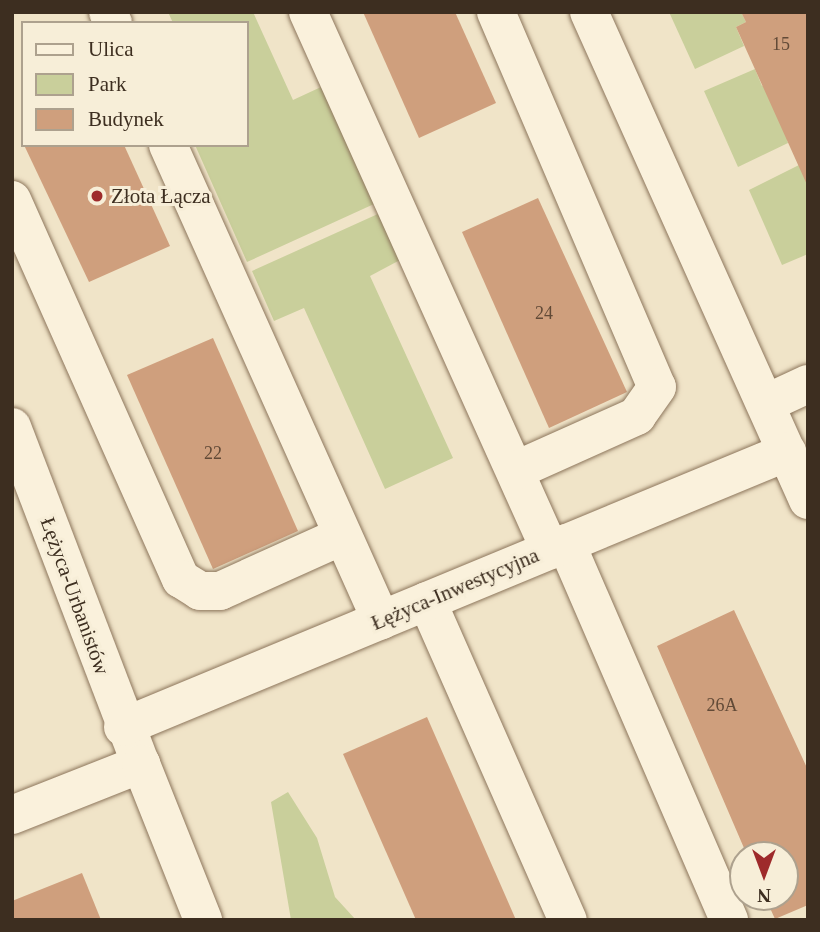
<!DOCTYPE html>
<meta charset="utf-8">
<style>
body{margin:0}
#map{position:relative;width:820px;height:932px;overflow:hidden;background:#f0e4c8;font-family:Georgia,serif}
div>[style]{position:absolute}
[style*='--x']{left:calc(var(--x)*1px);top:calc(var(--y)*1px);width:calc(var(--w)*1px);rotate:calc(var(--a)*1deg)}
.green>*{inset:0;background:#c9cf9b}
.building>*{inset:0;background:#cf9f7d}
.roads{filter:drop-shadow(0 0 2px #8d765c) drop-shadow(0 0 2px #8d765c)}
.minor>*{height:38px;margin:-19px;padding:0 19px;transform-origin:19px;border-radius:19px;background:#faf1dc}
.dots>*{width:19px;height:19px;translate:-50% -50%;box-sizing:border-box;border:4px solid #f7eed8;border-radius:50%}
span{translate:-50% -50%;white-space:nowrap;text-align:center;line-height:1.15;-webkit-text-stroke:6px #f7eed8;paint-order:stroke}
.number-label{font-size:18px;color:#624a37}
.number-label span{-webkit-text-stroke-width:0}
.poi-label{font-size:21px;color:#3d2e20}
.left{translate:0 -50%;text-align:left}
.street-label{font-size:21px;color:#3d2e20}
.frame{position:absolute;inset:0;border:14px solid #3d2e20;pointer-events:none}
.legend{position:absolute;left:21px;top:21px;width:228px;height:126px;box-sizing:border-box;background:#f7eed8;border:2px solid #ada18e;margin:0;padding:9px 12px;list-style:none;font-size:21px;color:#3d2e20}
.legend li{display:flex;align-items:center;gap:14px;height:35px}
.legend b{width:35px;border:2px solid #ada18e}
.north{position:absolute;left:729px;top:841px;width:70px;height:70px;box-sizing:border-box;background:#f7eed8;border:2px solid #ada18e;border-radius:50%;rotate:180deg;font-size:19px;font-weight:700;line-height:28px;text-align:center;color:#3d2e20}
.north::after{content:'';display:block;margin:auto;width:24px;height:32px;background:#9e2a2b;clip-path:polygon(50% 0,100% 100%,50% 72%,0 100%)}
</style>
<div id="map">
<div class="green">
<i style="clip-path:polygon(168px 12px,253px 12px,293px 100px,321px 87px,374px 204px,247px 262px,195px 145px,247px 145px,247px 23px,173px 23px)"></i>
<i style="clip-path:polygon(669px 12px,741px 12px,746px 22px,736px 27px,744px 46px,695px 69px)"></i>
<i style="clip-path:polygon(755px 69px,762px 86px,774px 82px,788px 143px,738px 167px,704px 91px)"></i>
<i style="clip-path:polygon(799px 165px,808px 184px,808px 254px,782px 265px,749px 190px)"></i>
<i style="clip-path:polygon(380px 213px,400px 260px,370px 276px,453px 458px,385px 489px,304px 308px,274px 321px,252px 271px)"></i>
<i style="clip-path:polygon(288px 792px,317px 838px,335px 897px,356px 920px,291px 920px,271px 802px)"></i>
</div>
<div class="building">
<i style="clip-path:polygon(363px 12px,455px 12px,496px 103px,419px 138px)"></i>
<i style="clip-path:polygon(741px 12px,808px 12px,808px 187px,736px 27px,746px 22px)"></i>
<i style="clip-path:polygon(24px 145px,124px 145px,170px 246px,89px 282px)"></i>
<i style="clip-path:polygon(538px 198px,627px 392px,549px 428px,462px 232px)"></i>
<i style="clip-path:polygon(213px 338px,298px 531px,213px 569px,127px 375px)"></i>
<i style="clip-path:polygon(734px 610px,808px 770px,808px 905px,775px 919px,765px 897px,785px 897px,785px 855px,747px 855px,657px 646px)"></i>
<i style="clip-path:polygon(427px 717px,516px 920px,416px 920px,343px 754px)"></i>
<i style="clip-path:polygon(82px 873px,101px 920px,12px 920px,12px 901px)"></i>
</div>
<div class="roads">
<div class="minor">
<i style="--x:108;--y:12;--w:12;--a:66"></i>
<i style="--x:308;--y:12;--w:590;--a:65.78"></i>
<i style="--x:496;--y:12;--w:408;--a:66.8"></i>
<i style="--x:657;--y:387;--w:35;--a:125"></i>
<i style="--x:637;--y:416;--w:133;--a:155.9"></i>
<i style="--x:589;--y:12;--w:535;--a:65.83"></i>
<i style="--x:168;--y:145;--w:521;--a:65.85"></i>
<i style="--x:12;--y:200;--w:415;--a:66"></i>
<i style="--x:181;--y:579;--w:22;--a:32"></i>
<i style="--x:200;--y:591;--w:20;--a:0"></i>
<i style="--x:220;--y:591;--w:134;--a:-24.3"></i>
<i style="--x:767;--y:403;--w:45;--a:-24.9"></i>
<i style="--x:12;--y:427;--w:361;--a:69.1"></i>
<i style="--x:566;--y:543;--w:411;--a:66.6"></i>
<i style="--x:427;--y:601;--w:349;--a:66.2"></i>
<i style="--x:123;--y:727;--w:719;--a:-22.5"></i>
<i style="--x:12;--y:815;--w:139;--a:-21.6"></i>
<i style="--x:141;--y:764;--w:168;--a:68.3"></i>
</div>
</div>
<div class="dots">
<i style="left:97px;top:196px;background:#9e2a2b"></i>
</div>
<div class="number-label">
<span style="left:781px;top:44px">15</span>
<span style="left:544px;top:313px">24</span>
<span style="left:213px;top:453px">22</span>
<span style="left:722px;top:705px">26A</span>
</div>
<div class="poi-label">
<span class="left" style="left:111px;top:196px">Złota Łącza</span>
</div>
<div class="street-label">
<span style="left:455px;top:589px;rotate:-23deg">Łężyca-Inwestycyjna</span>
<span style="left:75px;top:596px;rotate:70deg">Łężyca-Urbanistów</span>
</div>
<div class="frame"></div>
<ul class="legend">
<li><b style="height:9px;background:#faf1dc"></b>Ulica</li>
<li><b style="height:19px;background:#c9cf9b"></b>Park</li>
<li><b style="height:19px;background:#cf9f7d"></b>Budynek</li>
</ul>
<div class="north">N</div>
</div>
